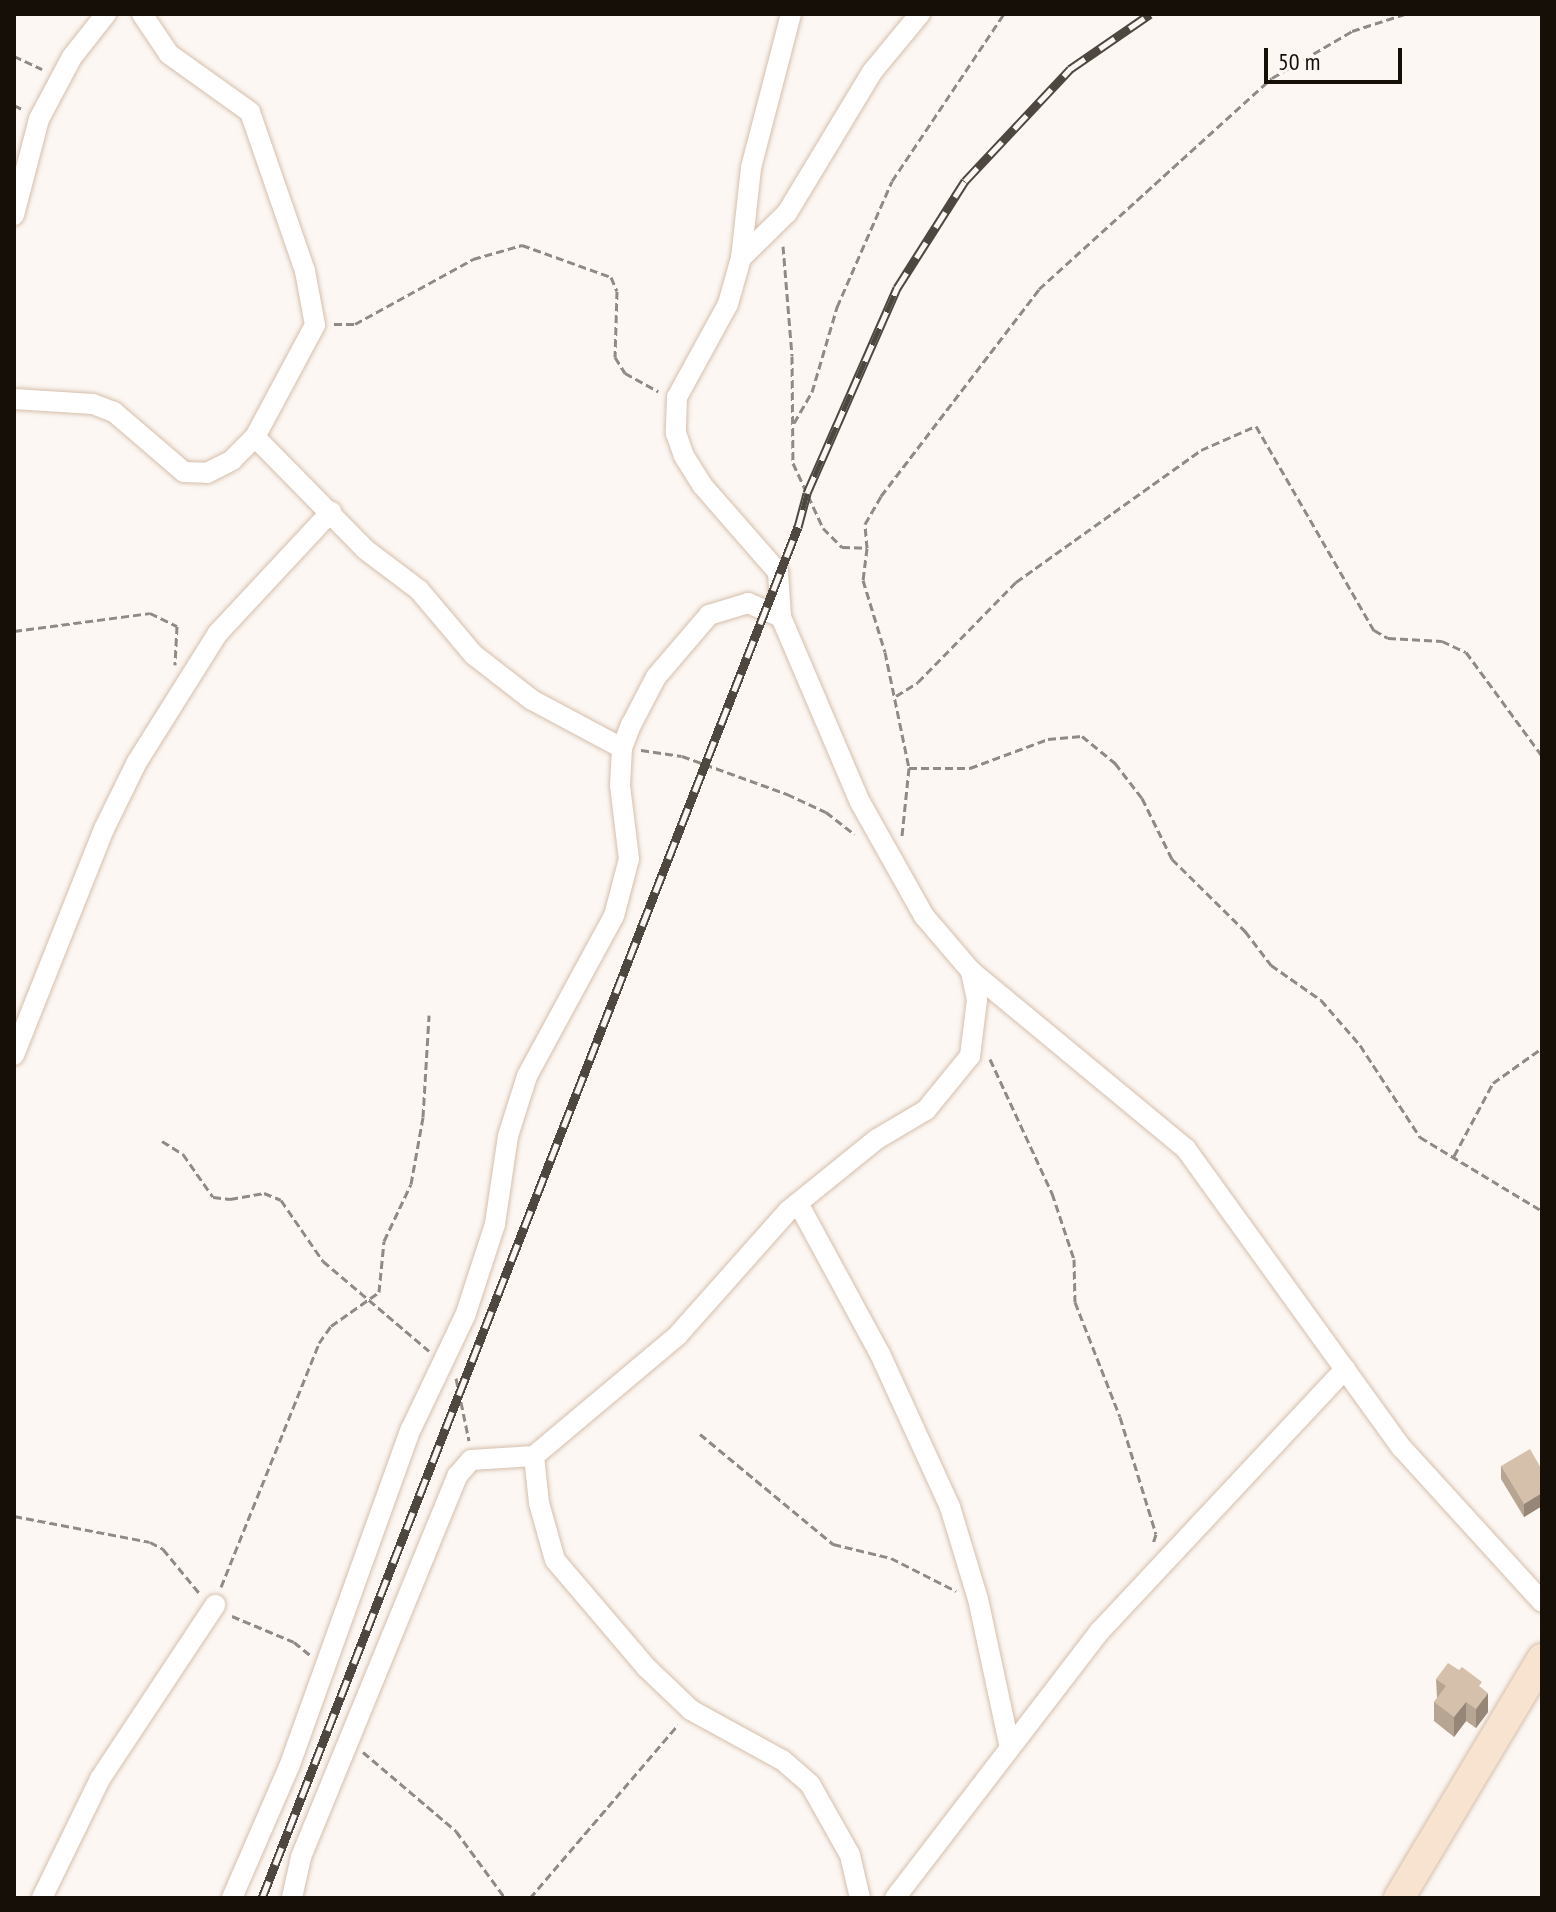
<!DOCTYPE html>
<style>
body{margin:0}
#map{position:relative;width:1556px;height:1912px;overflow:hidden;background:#fcf7f3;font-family:"PT Sans Narrow",sans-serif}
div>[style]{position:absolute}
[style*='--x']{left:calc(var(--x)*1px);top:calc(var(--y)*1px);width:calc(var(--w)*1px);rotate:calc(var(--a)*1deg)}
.path>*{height:3px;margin-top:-1.5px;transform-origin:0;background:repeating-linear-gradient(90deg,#908a84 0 8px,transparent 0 12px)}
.roads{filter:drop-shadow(0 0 2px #d5bfab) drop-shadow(0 0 2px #d5bfab)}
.street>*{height:20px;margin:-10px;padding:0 10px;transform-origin:10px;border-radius:10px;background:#fff}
.secondary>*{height:30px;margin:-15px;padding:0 15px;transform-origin:15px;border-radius:15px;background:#f7e3cf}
.rail>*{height:9px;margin-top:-4.5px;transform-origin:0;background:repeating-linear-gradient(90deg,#fcf7f3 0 18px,#4d4740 0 36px);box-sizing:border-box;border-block:2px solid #4d4740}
.wall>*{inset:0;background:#b7a593}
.shaded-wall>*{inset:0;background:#958678}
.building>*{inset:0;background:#d5c0ab}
span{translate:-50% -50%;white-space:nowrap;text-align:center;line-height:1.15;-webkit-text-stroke:8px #fcf7f3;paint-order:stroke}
.frame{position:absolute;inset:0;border:16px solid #160f08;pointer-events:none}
.scale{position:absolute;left:1264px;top:48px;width:138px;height:36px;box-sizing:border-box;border:4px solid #160f08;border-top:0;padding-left:10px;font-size:24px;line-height:28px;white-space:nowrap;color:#160f08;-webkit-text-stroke:6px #fcf7f3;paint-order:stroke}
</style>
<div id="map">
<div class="path">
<i style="--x:14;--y:56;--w:31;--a:25"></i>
<i style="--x:14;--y:105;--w:9;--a:27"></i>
<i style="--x:783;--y:246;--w:110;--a:85.3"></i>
<i style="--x:792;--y:356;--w:107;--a:89.5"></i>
<i style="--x:793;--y:463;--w:72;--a:65.2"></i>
<i style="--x:823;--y:528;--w:27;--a:45"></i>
<i style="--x:842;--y:547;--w:25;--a:2"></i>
<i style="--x:867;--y:548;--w:32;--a:97"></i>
<i style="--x:863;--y:580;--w:75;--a:73"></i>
<i style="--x:885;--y:652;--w:118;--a:78.3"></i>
<i style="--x:909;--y:768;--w:68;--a:95.9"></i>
<i style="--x:334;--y:324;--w:21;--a:0"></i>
<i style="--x:355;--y:324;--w:135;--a:-28.8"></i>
<i style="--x:473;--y:259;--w:51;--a:-15.9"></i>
<i style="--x:522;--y:245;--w:95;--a:19.8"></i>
<i style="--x:611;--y:277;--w:15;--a:67"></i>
<i style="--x:617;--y:291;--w:66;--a:91.7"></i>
<i style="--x:615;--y:357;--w:19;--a:58"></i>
<i style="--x:625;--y:373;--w:38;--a:29"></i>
<i style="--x:794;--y:423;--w:36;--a:-60"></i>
<i style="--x:812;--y:392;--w:89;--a:-73.6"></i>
<i style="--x:837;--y:307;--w:137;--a:-66.4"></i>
<i style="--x:892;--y:181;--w:201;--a:-56.2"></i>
<i style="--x:867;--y:548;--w:24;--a:-95"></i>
<i style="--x:865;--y:524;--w:32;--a:-60"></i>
<i style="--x:881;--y:496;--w:260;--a:-52.6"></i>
<i style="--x:1039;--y:289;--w:314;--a:-42.2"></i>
<i style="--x:1272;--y:78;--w:93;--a:-30.4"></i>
<i style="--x:1352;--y:31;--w:56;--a:-17.8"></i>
<i style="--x:14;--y:631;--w:137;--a:-7.5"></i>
<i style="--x:150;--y:613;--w:30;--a:26"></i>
<i style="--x:177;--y:626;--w:39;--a:93"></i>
<i style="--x:896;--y:696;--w:26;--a:-32"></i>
<i style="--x:918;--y:682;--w:140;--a:-45.6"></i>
<i style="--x:1016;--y:582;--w:227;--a:-35.5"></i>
<i style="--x:1201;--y:450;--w:60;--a:-23.6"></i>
<i style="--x:1256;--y:426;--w:236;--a:60"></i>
<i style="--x:1374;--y:630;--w:16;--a:30"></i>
<i style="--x:1388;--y:638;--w:54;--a:3.2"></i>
<i style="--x:1442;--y:641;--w:26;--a:25"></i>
<i style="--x:1466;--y:652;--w:129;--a:53.8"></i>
<i style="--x:641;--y:750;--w:41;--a:8.3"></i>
<i style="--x:682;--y:756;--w:112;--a:19.9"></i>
<i style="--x:787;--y:794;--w:43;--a:24.8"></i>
<i style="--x:826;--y:812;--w:36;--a:38"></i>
<i style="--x:909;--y:768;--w:61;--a:0"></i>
<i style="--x:970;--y:768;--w:83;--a:-20.4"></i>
<i style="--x:1048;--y:739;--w:34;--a:-5"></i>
<i style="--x:1082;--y:736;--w:43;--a:39.3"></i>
<i style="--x:1115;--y:763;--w:44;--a:52.4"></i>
<i style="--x:1142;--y:798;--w:68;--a:63.8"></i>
<i style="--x:1172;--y:859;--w:103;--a:44.6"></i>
<i style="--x:1245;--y:931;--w:43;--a:52.6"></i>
<i style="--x:1271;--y:965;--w:61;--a:35"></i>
<i style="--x:1321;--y:1000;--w:60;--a:49.1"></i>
<i style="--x:1360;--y:1045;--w:110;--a:56.9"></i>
<i style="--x:1420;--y:1137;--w:143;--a:31.2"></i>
<i style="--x:990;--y:1059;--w:148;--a:65.2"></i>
<i style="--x:1052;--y:1193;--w:70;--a:71.6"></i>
<i style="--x:1074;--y:1259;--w:43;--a:88.7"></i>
<i style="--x:1075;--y:1302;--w:123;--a:68.6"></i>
<i style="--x:1120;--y:1417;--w:122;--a:72.9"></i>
<i style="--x:1156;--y:1534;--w:10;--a:107"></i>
<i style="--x:162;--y:1141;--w:25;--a:32"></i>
<i style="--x:183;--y:1154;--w:52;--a:55.1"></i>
<i style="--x:213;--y:1197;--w:17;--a:7"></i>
<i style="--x:230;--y:1199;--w:35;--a:-10"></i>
<i style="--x:264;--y:1193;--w:18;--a:22"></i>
<i style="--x:281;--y:1200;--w:74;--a:55.5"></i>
<i style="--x:323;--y:1261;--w:139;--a:40.3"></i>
<i style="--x:1454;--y:1156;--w:83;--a:-61.9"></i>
<i style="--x:1493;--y:1083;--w:60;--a:-35.5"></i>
<i style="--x:456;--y:1378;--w:64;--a:78.3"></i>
<i style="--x:700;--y:1434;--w:173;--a:39.6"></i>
<i style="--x:833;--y:1544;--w:60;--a:13.6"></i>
<i style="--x:891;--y:1558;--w:73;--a:26.9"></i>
<i style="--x:14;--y:1516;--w:138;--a:10.8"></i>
<i style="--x:150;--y:1542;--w:15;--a:28"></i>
<i style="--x:163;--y:1549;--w:58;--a:50.6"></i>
<i style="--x:221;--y:1587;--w:263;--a:-68.1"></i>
<i style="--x:319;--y:1343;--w:21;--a:-55"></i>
<i style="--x:331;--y:1326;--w:59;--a:-35.3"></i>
<i style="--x:379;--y:1292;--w:51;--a:-84.4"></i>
<i style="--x:384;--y:1241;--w:63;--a:-64.7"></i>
<i style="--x:411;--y:1184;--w:68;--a:-79.8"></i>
<i style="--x:423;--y:1117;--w:102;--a:-86.6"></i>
<i style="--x:232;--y:1616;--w:67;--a:22.8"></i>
<i style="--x:294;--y:1642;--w:21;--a:39"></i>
<i style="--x:363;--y:1752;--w:122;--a:40.3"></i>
<i style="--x:456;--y:1831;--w:83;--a:53.8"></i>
<i style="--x:530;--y:1898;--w:228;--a:-49.5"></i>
</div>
<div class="roads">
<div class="street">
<i style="--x:791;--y:14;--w:159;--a:104.6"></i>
<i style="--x:751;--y:168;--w:91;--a:96.3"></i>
<i style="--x:741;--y:258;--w:48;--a:105.8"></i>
<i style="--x:728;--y:304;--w:106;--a:118.7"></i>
<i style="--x:677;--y:397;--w:36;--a:92"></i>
<i style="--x:676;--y:433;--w:24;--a:71"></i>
<i style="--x:684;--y:456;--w:34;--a:58"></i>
<i style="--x:702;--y:485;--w:116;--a:48.9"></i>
<i style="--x:778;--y:572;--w:45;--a:86.2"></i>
<i style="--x:781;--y:617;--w:201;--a:66.9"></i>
<i style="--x:860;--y:802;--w:131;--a:60.7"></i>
<i style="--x:924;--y:916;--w:72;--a:49.5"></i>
<i style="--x:971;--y:971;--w:279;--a:39.6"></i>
<i style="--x:1186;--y:1149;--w:369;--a:54.2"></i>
<i style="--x:1402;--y:1448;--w:208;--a:47.7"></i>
<i style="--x:14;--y:215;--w:99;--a:-75.4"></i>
<i style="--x:39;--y:119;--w:70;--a:-62"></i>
<i style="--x:72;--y:57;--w:55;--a:-51.7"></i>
<i style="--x:741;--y:258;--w:64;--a:-44.4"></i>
<i style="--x:787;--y:213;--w:165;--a:-58.9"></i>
<i style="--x:872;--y:72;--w:75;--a:-50.4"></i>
<i style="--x:14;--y:399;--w:79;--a:3.6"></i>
<i style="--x:93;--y:404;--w:22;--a:21"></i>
<i style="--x:114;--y:412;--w:92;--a:40.6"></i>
<i style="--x:184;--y:472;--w:23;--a:2"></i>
<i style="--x:207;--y:473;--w:28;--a:-27"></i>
<i style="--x:232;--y:460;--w:33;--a:-45"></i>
<i style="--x:255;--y:437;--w:127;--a:-61.8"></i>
<i style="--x:315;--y:325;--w:55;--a:-100.5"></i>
<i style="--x:305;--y:271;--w:168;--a:-109.1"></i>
<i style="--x:250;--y:112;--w:100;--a:-144.4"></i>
<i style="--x:169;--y:54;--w:48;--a:-124"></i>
<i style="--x:255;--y:437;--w:158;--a:45.5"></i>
<i style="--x:366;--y:550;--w:66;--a:37"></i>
<i style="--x:419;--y:590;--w:85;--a:49.8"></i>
<i style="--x:474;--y:655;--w:73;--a:37.8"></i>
<i style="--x:532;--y:700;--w:102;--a:28.1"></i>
<i style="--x:14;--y:1055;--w:243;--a:-68.3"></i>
<i style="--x:104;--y:829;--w:75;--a:-63.8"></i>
<i style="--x:137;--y:762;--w:152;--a:-57.9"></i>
<i style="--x:218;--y:633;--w:166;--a:-47"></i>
<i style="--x:798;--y:1203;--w:172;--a:61.5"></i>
<i style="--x:880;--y:1354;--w:168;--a:65.4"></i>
<i style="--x:950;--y:1507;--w:96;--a:73.1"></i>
<i style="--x:978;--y:1599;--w:152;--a:77.9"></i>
<i style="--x:42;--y:1898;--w:132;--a:-64"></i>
<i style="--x:100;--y:1779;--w:209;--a:-56.5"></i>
<i style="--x:232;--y:1898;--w:143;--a:-66.5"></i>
<i style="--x:289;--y:1767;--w:359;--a:-70.2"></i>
<i style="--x:411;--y:1429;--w:125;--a:-64.5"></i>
<i style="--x:465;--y:1316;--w:97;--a:-71.9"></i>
<i style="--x:495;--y:1224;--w:89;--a:-81.6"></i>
<i style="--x:508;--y:1136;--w:63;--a:-72.4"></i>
<i style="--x:527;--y:1076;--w:182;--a:-61.5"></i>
<i style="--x:614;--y:916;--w:59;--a:-75.3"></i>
<i style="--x:629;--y:859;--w:74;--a:-97"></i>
<i style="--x:620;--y:786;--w:38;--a:-87"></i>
<i style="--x:622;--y:748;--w:25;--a:-69"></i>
<i style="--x:631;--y:725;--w:54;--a:-62.5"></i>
<i style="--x:656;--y:677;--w:82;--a:-49.5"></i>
<i style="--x:709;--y:615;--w:41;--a:-17.1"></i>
<i style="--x:748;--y:603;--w:36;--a:23"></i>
<i style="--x:292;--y:1898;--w:42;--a:-77.6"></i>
<i style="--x:301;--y:1857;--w:413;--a:-67.7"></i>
<i style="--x:458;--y:1475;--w:20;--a:-49"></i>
<i style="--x:471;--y:1460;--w:63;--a:-3.6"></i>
<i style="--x:860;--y:1898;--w:44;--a:-103.1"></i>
<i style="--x:850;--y:1855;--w:81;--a:-119.4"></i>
<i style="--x:810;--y:1784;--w:37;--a:-139"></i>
<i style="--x:782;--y:1760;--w:104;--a:-151.2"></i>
<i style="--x:691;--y:1710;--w:62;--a:-136.3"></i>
<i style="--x:646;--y:1667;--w:140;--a:-130.4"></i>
<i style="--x:555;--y:1560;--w:59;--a:-105.7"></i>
<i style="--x:539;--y:1503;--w:47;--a:-96.1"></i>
<i style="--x:534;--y:1456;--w:188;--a:-40"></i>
<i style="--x:678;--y:1335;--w:166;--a:-48.4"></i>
<i style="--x:788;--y:1211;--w:114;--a:-39"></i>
<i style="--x:877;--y:1139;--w:57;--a:-30.6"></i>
<i style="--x:926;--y:1110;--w:70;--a:-50.8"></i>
<i style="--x:970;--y:1056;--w:56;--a:-82.9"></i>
<i style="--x:977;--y:1000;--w:30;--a:-102"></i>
<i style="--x:895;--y:1898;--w:337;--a:-52.5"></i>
<i style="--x:1100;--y:1631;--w:359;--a:-46.9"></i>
</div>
<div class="secondary">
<i style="--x:1399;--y:1898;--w:279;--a:-59.1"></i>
</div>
</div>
<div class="rail">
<i style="--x:262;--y:1898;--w:1472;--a:-68.65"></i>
<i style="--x:798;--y:527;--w:35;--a:-75"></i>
<i style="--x:807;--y:493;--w:224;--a:-66.3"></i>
<i style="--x:897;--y:288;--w:127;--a:-57.6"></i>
<i style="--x:965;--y:181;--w:154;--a:-46.8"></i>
<i style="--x:1070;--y:69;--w:97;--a:-34.5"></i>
</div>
<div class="wall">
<i style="clip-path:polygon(1501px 1466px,1542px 1470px,1542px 1506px,1524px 1517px,1501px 1479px)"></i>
<i style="clip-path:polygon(1436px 1679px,1482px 1688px,1488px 1712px,1476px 1728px,1466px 1721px,1454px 1737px,1434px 1721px,1434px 1702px,1437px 1698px)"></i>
</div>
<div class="shaded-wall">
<i style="clip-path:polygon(1542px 1493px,1542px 1506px,1524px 1517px,1524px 1504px)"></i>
<i style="clip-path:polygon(1488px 1693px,1488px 1712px,1476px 1728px,1476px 1709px)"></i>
<i style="clip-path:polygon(1466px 1702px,1466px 1721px,1454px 1737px,1454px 1717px)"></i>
</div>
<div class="building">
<i style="clip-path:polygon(1530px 1449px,1542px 1470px,1542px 1493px,1524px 1504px,1501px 1466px)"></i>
<i style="clip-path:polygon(1448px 1663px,1459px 1670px,1462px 1667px,1482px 1682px,1479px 1686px,1488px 1693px,1476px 1709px,1466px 1702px,1454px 1717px,1434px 1702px,1446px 1686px,1436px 1679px)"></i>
</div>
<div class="frame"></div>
<div class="scale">50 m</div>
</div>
